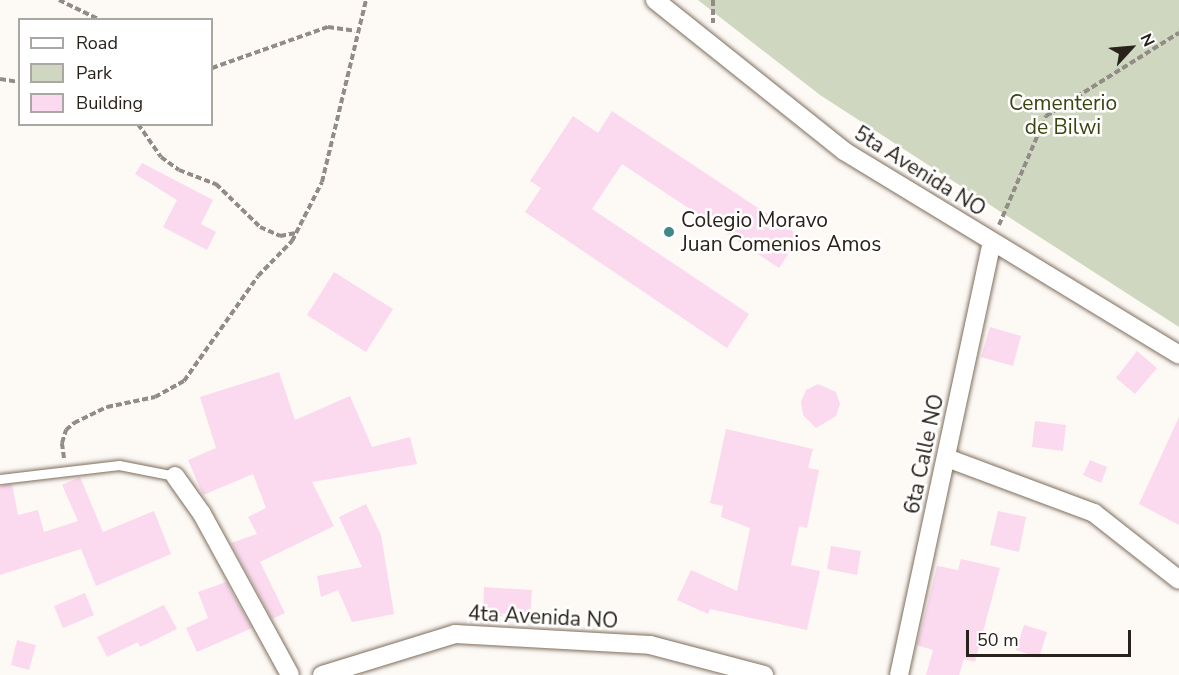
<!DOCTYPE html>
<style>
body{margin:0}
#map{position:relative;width:1179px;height:675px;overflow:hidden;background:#fdf9f5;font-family:"Nunito Sans",sans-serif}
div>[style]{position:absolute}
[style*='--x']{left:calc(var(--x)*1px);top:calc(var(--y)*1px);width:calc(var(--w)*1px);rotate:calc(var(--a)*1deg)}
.green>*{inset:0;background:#d0d7c0}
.building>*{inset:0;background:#fbd9ee}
.path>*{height:4px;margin-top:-2px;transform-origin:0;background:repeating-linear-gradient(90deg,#928c87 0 6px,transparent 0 9px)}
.roads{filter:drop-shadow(0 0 2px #7f6e5d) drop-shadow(0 0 2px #7f6e5d)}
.lane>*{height:9px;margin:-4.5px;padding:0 4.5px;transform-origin:4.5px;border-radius:4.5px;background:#fff}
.street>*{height:18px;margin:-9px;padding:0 9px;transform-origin:9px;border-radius:9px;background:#fff}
.dots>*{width:16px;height:16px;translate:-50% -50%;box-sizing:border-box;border:3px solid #fff;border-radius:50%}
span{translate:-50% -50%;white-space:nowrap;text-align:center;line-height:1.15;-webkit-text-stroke:5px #fff;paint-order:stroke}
.park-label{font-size:21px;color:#3a450f}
.street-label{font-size:21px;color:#29221b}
.poi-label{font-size:21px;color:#29221b}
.left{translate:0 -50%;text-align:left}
.legend{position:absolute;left:18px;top:18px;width:195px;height:108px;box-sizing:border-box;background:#fff;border:2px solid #a9a7a4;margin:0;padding:8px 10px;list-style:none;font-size:18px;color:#29221b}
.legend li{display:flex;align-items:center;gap:12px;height:30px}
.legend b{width:30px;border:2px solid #a9a7a4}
.north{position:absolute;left:1101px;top:18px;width:60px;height:60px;-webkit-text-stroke:4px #fff;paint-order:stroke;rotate:64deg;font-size:16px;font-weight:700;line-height:24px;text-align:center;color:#29221b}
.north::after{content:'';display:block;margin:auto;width:21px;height:27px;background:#29221b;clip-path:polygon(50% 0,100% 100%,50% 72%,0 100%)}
.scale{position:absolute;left:966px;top:630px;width:165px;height:27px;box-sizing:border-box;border:3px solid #29221b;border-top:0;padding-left:8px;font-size:18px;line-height:21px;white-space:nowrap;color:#29221b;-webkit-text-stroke:4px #fff;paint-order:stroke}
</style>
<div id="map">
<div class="green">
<i style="clip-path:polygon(698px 0,1179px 0,1179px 327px,820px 95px)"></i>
</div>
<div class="building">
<i style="clip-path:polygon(612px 111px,800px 236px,779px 268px,622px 164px,592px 209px,749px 314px,727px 348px,525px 212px,541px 188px,530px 181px,573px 116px,598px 133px)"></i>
<i style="clip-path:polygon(142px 163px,213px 200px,201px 224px,216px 232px,207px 250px,163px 227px,177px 200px,135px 174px)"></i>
<i style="clip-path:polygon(334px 272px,393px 309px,366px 352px,307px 315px)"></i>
<i style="clip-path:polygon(990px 327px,1021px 336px,1013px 366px,981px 357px)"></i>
<i style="clip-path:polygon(1137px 351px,1157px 368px,1135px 394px,1116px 378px)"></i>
<i style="clip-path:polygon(279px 372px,295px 420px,350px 396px,372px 447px,410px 437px,417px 464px,312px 482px,334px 526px,260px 562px,285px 613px,272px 619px,231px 543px,257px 534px,248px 517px,266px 508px,253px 474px,203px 495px,188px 460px,216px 448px,200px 397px)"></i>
<i style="clip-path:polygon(818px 384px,836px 392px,840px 404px,836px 416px,816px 428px,803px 415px,801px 402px,806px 390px)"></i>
<i style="clip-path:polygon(1179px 417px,1179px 525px,1139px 504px)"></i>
<i style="clip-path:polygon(1035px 421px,1066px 425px,1063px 451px,1032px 447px)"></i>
<i style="clip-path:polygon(726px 429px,813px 449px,808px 468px,819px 470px,807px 528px,799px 526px,791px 565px,820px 571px,807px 630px,710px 609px,708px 614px,677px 600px,691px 570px,737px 591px,750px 528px,721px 517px,723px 506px,710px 503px)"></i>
<i style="clip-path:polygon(1090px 460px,1107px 467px,1101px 483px,1083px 475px)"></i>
<i style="clip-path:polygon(80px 477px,103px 532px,154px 511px,171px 554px,96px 586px,81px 549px,0 575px,0 486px,12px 484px,18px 515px,38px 510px,44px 532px,78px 521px,62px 485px)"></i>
<i style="clip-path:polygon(366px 504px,381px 535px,394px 614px,352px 622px,338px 590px,321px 597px,317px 576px,362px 567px,339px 517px)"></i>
<i style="clip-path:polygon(998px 511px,1026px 517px,1019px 552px,990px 545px)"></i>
<i style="clip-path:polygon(831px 546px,861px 551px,857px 575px,827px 569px)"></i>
<i style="clip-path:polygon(961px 559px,1000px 568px,975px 662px,964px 659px,959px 675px,926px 675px,933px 650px,917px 645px,937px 566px,958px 570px)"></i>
<i style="clip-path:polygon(226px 582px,252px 628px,197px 652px,186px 628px,208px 618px,198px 592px)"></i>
<i style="clip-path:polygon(484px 587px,532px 590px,530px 618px,483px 615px)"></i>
<i style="clip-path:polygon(85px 593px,94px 615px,63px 628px,54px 606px)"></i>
<i style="clip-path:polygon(164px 605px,177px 629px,140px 647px,138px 642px,107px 657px,97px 637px)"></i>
<i style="clip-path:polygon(1024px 625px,1047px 632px,1039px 658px,1016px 650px)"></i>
<i style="clip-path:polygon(17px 640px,36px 645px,29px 670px,11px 665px)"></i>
</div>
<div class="path">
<i style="--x:59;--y:0;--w:46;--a:26"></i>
<i style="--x:713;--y:0;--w:23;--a:90"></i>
<i style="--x:212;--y:68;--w:123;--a:-19.5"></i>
<i style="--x:328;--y:27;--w:27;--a:8"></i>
<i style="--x:0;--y:79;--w:20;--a:9"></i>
<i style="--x:138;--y:124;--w:40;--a:55.1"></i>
<i style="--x:161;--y:157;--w:22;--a:36"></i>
<i style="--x:179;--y:170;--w:40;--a:21"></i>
<i style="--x:216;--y:184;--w:62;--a:44.3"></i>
<i style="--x:260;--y:227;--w:22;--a:24"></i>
<i style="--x:280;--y:236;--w:16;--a:-11"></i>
<i style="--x:999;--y:225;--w:119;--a:-66.7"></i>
<i style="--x:1046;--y:116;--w:157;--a:-32"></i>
<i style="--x:64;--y:458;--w:15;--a:-98"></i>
<i style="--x:62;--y:443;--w:14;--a:-73"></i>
<i style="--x:66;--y:430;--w:11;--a:-41"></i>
<i style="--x:74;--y:423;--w:37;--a:-26"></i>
<i style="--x:107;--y:407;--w:49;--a:-11.8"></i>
<i style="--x:155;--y:397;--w:33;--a:-29"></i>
<i style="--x:184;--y:381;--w:128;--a:-54.8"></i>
<i style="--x:258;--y:276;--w:49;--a:-45.8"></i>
<i style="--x:292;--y:241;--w:66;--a:-63"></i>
<i style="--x:322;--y:182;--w:187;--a:-76.4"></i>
</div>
<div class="roads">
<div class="lane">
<i style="--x:0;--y:479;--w:120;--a:-6.7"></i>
<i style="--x:119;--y:465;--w:57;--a:11.1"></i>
</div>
<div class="street">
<i style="--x:655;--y:0;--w:242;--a:38.6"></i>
<i style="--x:844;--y:151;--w:392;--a:31.3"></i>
<i style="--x:947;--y:458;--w:157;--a:20.5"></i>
<i style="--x:1094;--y:513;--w:108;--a:38.2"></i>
<i style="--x:175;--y:476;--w:47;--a:54.6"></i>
<i style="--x:202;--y:514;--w:183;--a:61.3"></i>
<i style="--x:322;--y:675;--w:139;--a:-17.1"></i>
<i style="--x:455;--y:634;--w:195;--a:3.2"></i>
<i style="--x:650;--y:645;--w:118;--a:14.7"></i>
<i style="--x:899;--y:675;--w:442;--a:-77.9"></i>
</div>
</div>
<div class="dots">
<i style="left:669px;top:232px;background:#418988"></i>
</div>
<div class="park-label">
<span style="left:1063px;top:115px">Cementerio<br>de Bilwi</span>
</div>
<div class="street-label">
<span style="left:920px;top:171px;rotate:32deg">5ta Avenida NO</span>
<span style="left:924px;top:454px;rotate:-78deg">6ta Calle NO</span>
<span style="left:543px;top:617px;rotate:3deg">4ta Avenida NO</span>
</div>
<div class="poi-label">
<span class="left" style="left:681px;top:232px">Colegio Moravo<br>Juan Comenios Amos</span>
</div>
<ul class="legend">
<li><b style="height:8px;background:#fff"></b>Road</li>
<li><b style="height:16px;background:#d0d7c0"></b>Park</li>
<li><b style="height:16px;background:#fbd9ee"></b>Building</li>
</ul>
<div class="north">N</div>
<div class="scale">50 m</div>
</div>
